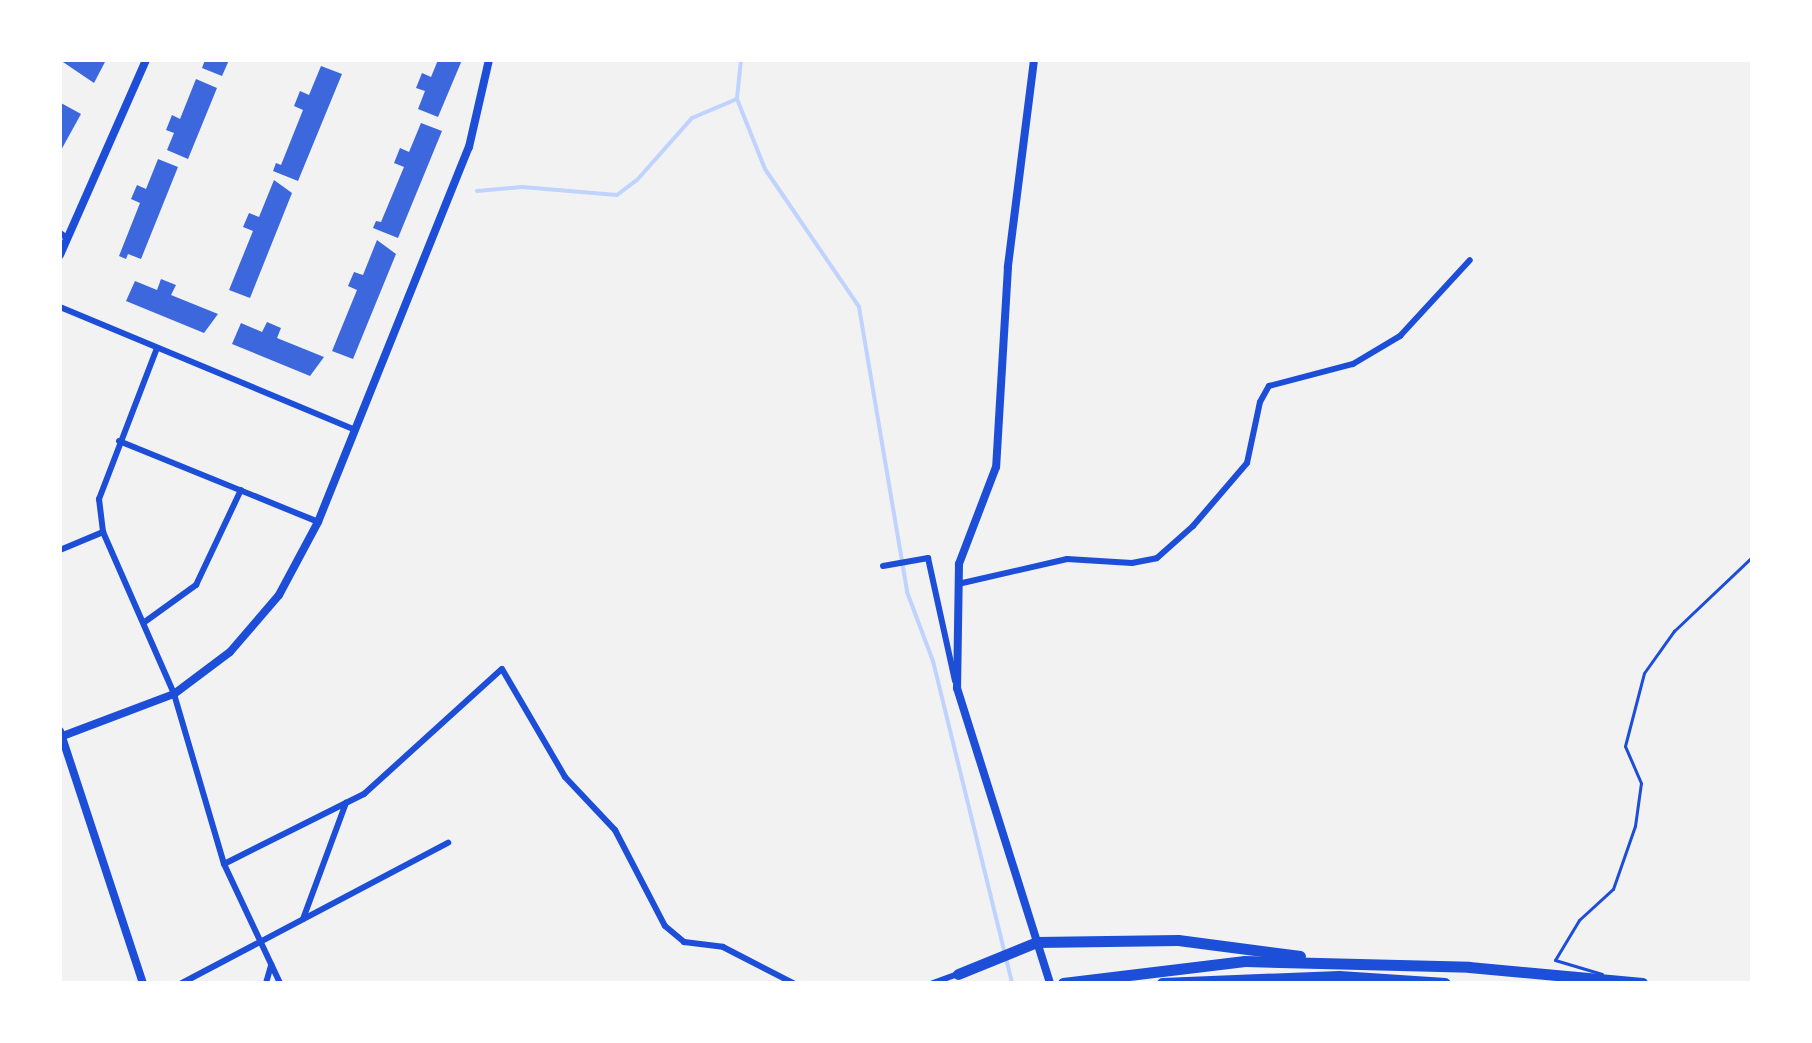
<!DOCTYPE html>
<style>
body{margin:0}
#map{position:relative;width:1812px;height:1043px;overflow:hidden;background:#f2f2f2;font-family:"Space Grotesk",sans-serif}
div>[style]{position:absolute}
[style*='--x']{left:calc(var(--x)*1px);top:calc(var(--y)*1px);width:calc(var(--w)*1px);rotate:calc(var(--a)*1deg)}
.stream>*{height:4px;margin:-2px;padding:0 2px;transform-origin:2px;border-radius:2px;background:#bfd3fe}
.building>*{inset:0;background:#3d67dc}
.service>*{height:3px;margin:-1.5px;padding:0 1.5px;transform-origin:1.5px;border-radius:1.5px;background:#1d4ed8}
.minor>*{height:6px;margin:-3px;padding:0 3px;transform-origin:3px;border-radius:3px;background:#1d4ed8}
.tertiary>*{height:8px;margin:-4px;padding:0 4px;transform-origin:4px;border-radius:4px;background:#1d4ed8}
.trunk>*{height:11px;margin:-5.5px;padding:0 5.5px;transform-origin:5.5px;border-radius:5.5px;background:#1d4ed8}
span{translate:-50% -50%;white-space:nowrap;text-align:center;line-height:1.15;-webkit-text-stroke:6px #fff;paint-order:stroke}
.frame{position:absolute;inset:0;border:62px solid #fff;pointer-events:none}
</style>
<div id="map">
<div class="stream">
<i style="--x:741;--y:60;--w:39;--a:96"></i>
<i style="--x:737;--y:99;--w:75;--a:68.2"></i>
<i style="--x:765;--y:169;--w:167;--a:55.7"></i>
<i style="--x:859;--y:307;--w:289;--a:80.4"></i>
<i style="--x:907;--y:592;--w:74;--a:69.4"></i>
<i style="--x:933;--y:661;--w:332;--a:76.2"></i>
<i style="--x:477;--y:191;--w:45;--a:-5.1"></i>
<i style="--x:522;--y:187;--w:95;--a:4.8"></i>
<i style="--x:617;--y:195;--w:25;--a:-37"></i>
<i style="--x:637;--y:180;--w:83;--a:-48.4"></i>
<i style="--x:692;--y:118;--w:49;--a:-22.9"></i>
</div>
<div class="building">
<i style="clip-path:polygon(60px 60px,106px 60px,94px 83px)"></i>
<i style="clip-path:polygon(205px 60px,229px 60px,222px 76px,202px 68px)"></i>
<i style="clip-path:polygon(438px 60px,462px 60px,438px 117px,418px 109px,425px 91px,416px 88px,422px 73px,431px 77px)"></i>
<i style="clip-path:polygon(321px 66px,342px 74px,298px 181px,273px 171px,276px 163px,281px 165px,303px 110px,294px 106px,300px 91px,309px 95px)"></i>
<i style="clip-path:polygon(196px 79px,217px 88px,188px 159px,167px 150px,174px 133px,166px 130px,172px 115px,180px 119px)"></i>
<i style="clip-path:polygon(61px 103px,81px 114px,60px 152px,60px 105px)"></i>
<i style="clip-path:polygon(421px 123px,442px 131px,398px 238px,373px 228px,376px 221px,381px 222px,404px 167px,394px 163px,400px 148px,409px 152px)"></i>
<i style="clip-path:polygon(158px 159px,178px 167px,141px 259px,128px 254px,126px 259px,119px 256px,140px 203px,131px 199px,137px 185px,146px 189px)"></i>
<i style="clip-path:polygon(274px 180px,292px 193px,250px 298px,229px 290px,253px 231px,243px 227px,249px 213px,259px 217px)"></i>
<i style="clip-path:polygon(377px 240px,396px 254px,353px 359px,332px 351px,357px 290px,348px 286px,354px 272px,363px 275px)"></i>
<i style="clip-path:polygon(161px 279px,176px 285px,171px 295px,218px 314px,204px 333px,126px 301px,135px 281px,157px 290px)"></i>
<i style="clip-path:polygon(267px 322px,281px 328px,277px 338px,324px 357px,310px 376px,232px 344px,241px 323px,262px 332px)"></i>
</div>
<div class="service">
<i style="--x:1602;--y:974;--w:49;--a:-163.4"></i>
<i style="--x:1555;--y:960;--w:47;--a:-59"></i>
<i style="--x:1579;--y:920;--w:46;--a:-42.4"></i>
<i style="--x:1613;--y:889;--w:67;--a:-70.8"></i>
<i style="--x:1635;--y:826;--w:43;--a:-82.1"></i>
<i style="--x:1641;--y:783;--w:40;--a:-113.4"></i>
<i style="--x:1625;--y:746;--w:75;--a:-75.4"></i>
<i style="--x:1644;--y:673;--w:52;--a:-54.5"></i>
<i style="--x:1674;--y:631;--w:108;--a:-43.5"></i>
</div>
<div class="minor">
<i style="--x:60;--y:233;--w:9;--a:36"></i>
<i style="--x:60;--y:307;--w:320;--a:22.6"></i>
<i style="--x:157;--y:348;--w:162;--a:111"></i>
<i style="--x:99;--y:499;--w:33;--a:83"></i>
<i style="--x:103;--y:532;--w:177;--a:66.3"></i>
<i style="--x:174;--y:694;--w:177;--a:73.6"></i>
<i style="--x:224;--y:864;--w:132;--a:64.8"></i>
<i style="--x:119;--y:441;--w:215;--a:22.1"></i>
<i style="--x:60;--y:550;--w:47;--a:-22.7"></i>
<i style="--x:883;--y:566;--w:46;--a:-10.1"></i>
<i style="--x:928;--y:558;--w:126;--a:77.6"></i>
<i style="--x:958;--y:584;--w:112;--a:-12.9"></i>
<i style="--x:1067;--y:559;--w:65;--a:3.5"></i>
<i style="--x:1132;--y:563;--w:25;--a:-11"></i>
<i style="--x:1157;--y:558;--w:48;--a:-41.6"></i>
<i style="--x:1193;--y:526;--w:83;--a:-49.4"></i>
<i style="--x:1247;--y:463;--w:62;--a:-78"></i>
<i style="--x:1260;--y:402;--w:18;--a:-61"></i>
<i style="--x:1269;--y:386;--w:87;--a:-14.7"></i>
<i style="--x:1353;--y:364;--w:55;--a:-30.8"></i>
<i style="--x:1400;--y:336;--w:103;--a:-47.4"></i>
<i style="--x:146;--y:621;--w:62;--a:-35.8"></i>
<i style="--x:196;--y:585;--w:105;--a:-64.7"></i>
<i style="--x:224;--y:864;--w:157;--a:-26.6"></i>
<i style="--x:364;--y:794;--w:186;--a:-42.2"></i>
<i style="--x:502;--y:669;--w:125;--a:59.7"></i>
<i style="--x:565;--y:777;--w:73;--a:46.7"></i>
<i style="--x:615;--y:830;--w:108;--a:62.5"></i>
<i style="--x:665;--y:926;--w:25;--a:40"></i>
<i style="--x:684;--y:942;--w:39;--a:7"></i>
<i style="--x:723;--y:947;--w:79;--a:27.2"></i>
<i style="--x:303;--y:919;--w:124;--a:-69.7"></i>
<i style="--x:182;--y:983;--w:301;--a:-27.8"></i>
<i style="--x:266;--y:983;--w:19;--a:-74"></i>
<i style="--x:933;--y:983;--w:27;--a:-20"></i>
</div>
<div class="tertiary">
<i style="--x:1034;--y:60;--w:209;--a:97.2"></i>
<i style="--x:1008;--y:267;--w:200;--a:93.4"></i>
<i style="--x:996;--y:467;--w:104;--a:110.9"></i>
<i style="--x:959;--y:564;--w:124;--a:90.9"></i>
<i style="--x:957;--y:688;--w:309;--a:72.5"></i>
<i style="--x:60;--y:255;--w:213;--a:-66.2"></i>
<i style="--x:60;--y:731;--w:265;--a:71.8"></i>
<i style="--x:60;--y:737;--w:122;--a:-20.7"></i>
<i style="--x:174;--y:694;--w:70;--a:-36.9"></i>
<i style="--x:230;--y:652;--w:75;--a:-49.3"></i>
<i style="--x:279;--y:595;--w:83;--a:-61.9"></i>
<i style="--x:318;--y:522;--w:404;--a:-68.1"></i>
<i style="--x:469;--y:147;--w:89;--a:-77.1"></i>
</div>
<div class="trunk">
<i style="--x:958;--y:974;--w:85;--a:-22.1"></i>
<i style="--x:1037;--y:942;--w:141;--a:-0.8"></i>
<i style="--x:1178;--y:940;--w:123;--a:7.5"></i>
<i style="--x:1063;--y:983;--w:183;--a:-6.9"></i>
<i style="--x:1245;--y:961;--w:224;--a:1.5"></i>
<i style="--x:1469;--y:967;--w:174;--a:5.3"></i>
<i style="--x:1162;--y:983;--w:177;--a:-2.3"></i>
<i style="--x:1339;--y:976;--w:106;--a:3.8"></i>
</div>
<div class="frame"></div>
</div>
